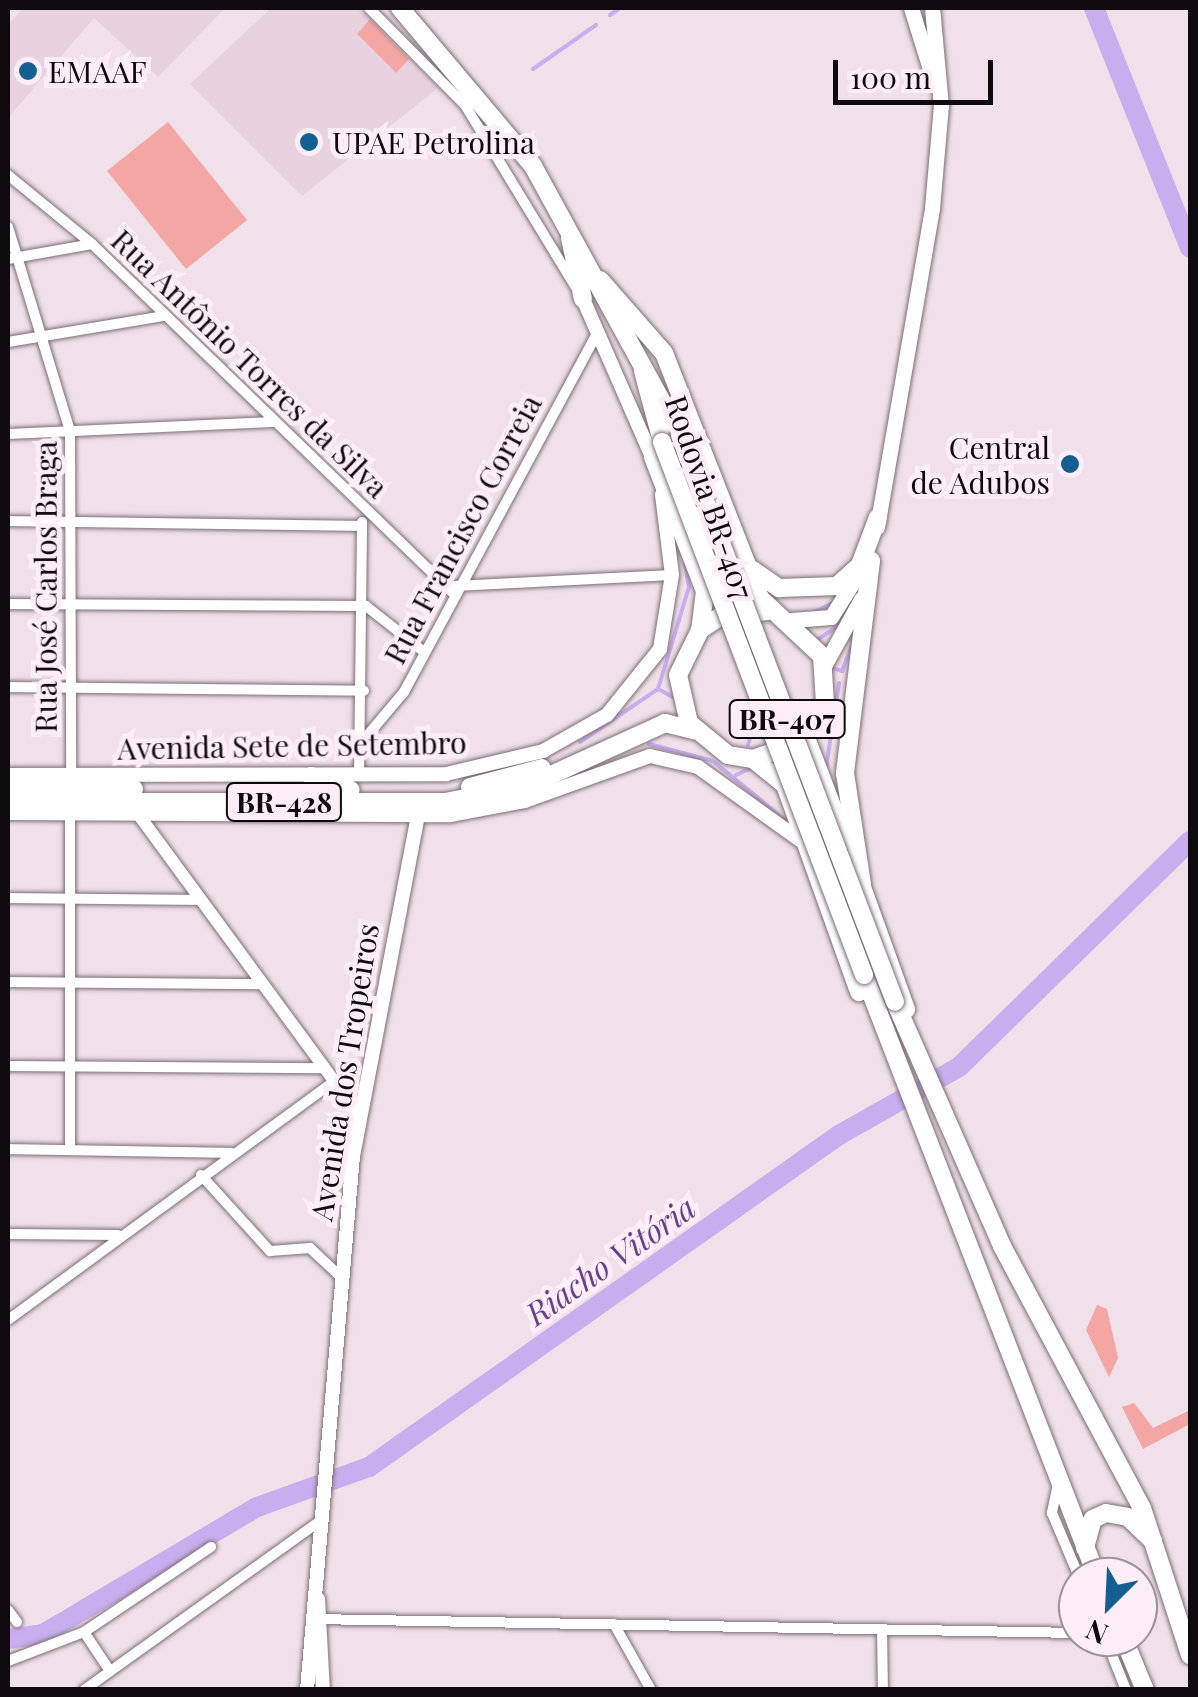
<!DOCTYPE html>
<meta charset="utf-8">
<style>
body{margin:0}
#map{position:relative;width:1198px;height:1697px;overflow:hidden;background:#f0e0e9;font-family:"Playfair Display",serif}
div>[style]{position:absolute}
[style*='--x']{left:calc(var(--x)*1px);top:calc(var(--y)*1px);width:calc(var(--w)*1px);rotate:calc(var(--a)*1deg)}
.built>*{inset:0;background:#e9d2df}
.green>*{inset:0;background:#f3a6a3}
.stream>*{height:4px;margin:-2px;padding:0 2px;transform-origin:2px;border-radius:2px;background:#c9aeef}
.river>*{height:20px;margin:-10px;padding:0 10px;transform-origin:10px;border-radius:10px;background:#c9aeef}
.roads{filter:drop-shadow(0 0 2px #7c6e76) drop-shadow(0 0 2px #7c6e76)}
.minor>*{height:10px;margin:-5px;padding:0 5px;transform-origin:5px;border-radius:5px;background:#fff}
.tertiary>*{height:12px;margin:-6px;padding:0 6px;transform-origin:6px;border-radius:6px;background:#fff}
.secondary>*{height:14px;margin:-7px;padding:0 7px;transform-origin:7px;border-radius:7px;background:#fff}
.primary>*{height:15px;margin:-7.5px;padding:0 7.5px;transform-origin:7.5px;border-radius:7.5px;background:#fff}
.trunk>*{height:18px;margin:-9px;padding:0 9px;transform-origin:9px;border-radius:9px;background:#fff}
.bridges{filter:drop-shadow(0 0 2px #7c6e76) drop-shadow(0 0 2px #7c6e76)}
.trunk-bridge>*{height:18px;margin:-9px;padding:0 9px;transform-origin:9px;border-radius:9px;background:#fff}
.dots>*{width:28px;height:28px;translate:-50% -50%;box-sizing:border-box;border:5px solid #fdedf6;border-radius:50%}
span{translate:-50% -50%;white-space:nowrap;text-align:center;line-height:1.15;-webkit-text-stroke:10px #fdedf6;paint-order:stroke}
.shield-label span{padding:2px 8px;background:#fdedf6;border:2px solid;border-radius:8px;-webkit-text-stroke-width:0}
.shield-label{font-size:28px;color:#0f0a0d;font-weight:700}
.poi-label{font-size:30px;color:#0f0a0d}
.left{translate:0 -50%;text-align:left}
.right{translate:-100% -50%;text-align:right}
.street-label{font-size:30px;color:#0f0a0d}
.water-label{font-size:32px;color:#65418d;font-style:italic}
.frame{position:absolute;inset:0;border:10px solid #0f0a0d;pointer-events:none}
.north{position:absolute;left:1058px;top:1557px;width:100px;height:100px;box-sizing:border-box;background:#fdedf6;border:2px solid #9e9299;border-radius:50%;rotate:204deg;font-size:28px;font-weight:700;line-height:40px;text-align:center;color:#0f0a0d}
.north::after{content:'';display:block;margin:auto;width:35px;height:45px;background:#145f92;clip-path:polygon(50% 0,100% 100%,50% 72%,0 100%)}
.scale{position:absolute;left:833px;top:60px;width:160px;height:45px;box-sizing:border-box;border:5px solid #0f0a0d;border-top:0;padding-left:12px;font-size:30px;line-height:35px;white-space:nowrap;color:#0f0a0d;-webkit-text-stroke:8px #fdedf6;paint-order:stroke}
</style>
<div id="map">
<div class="built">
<i style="clip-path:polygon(23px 8px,225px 8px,158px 77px,94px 18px,8px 118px,8px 25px)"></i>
<i style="clip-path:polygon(271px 8px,358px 8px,438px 88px,302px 196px,190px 84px)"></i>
</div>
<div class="green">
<i style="clip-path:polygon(370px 19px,409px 59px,396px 73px,357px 34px)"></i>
<i style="clip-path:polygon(168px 122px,247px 220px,186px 269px,107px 171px)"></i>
<i style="clip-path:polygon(1097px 1305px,1107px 1309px,1118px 1358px,1109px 1377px,1086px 1330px)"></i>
<i style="clip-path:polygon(1134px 1403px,1153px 1428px,1190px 1410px,1190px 1424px,1143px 1449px,1122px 1407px)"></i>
</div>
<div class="stream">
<i style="--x:610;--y:15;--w:12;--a:-35"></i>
<i style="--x:533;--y:69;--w:77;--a:-34.9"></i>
<i style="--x:814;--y:612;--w:21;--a:-25"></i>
<i style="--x:814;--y:642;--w:30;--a:-34"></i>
<i style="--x:829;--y:667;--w:14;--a:17"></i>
<i style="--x:842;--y:671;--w:26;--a:-69"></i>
<i style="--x:658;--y:689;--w:19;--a:28"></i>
<i style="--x:580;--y:742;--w:94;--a:-34.2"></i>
<i style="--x:658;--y:689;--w:107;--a:-73.1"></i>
<i style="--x:689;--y:587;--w:23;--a:-100"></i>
<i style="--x:649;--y:744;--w:66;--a:14.9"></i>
<i style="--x:713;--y:761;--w:102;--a:39.4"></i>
<i style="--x:748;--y:745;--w:35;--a:-75"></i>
<i style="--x:826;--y:768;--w:86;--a:-81.3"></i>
<i style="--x:736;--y:775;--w:21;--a:-25"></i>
</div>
<div class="river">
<i style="--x:1094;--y:8;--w:258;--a:68.2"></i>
<i style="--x:8;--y:1639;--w:35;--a:-8"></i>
<i style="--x:43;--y:1634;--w:249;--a:-30.7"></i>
<i style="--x:257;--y:1507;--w:119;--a:-19.7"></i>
<i style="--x:369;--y:1467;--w:575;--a:-35.24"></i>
<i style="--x:839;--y:1135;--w:138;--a:-29.5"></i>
<i style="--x:959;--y:1067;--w:323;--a:-44.4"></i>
</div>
<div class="roads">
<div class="minor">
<i style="--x:369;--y:8;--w:136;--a:45.3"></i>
<i style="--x:465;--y:105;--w:212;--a:58.7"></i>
<i style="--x:8;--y:175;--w:109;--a:39.4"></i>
<i style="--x:92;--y:244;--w:501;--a:44.03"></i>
<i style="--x:8;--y:227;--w:213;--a:73.1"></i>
<i style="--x:70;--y:431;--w:345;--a:89.8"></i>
<i style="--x:8;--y:259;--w:85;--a:-10.1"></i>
<i style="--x:8;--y:342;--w:157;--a:-9.5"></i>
<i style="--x:8;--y:434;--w:265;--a:-2.6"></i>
<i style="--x:8;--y:521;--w:354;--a:0.8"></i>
<i style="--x:455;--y:586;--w:217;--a:-2.9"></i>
<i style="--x:8;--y:604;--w:358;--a:0.3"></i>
<i style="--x:366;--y:606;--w:73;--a:38.3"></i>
<i style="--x:8;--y:687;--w:356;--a:0.6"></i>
<i style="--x:361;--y:743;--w:67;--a:-49.9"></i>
<i style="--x:404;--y:692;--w:409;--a:-61.7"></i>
<i style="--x:359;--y:775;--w:253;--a:-89.3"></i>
<i style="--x:8;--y:898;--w:191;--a:0.6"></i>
<i style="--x:8;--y:982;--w:254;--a:0.5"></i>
<i style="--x:8;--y:1066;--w:314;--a:0.4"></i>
<i style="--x:8;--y:1149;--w:223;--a:1"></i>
<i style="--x:70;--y:1149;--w:335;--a:-90"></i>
<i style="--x:201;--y:1175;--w:103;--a:47.8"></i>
<i style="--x:270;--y:1251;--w:40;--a:-4.3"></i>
<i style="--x:310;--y:1248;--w:44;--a:43.2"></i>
<i style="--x:8;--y:1234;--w:110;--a:0.5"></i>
<i style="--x:8;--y:1320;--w:403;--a:-36.2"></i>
<i style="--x:1058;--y:1484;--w:30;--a:102"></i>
<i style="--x:1052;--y:1513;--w:69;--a:67.1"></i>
<i style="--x:8;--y:1610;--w:15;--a:53"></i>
<i style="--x:314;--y:1619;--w:764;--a:1.05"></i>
<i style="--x:614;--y:1624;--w:76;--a:60.7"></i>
<i style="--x:882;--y:1629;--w:61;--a:89.1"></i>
<i style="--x:84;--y:1632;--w:47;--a:56.3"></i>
<i style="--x:1105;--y:1637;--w:57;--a:68.4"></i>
<i style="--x:8;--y:1661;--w:81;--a:-20.9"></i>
<i style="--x:84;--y:1632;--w:153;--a:-33.8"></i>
<i style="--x:84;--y:1690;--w:295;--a:-35.6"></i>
</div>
<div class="tertiary">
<i style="--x:138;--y:814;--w:373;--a:53.7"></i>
</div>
<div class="secondary">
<i style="--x:583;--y:299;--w:180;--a:66.4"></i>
<i style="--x:8;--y:775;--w:438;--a:-0.1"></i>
<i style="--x:446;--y:774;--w:100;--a:-13.3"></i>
<i style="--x:543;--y:751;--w:73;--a:-29.4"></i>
<i style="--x:607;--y:715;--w:85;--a:-51.2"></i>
<i style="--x:660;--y:649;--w:75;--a:-80.8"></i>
<i style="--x:672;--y:575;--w:81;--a:-97.1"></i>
<i style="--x:8;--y:813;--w:442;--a:0.3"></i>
<i style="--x:450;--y:815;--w:76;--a:-10.6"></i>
<i style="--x:525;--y:801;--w:133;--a:-19.8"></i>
<i style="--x:650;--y:756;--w:49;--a:12.9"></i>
<i style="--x:698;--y:767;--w:125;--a:35.6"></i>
<i style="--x:318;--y:1599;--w:91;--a:86.9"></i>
<i style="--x:307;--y:1690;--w:536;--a:-85.08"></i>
<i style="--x:353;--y:1156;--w:346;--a:-79.2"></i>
</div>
<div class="primary">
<i style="--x:911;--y:8;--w:64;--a:72.7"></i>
<i style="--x:877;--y:527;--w:324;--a:-80.2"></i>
<i style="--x:932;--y:208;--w:102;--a:-85"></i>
<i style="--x:941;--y:106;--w:98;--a:-95.2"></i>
<i style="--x:791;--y:620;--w:40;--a:-4.3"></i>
<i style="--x:831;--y:617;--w:67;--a:-57.7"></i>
<i style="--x:824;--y:666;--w:77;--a:-61.1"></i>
</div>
<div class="trunk">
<i style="--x:400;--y:8;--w:207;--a:49.9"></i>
<i style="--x:533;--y:166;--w:307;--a:61.3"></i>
<i style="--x:570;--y:238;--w:62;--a:78"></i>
<i style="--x:600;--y:280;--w:97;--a:48.8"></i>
<i style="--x:664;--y:353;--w:263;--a:68.6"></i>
<i style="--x:760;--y:598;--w:85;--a:43.1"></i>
<i style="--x:822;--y:656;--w:48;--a:86.4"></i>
<i style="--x:825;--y:704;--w:47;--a:123.7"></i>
<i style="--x:799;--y:743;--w:49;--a:160.8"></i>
<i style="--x:753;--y:759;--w:25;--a:-171"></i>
<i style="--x:728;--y:755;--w:50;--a:-140.6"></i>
<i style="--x:689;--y:723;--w:49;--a:-102.9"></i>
<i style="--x:678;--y:675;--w:50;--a:-63.9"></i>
<i style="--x:700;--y:630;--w:25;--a:-34"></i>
<i style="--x:721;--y:616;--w:47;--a:-6.1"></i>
<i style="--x:643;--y:371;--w:73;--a:75"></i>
<i style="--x:653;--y:457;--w:144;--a:68.8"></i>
<i style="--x:705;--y:591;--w:39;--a:97"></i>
<i style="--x:753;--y:570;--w:32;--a:35"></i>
<i style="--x:779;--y:588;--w:58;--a:-2"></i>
<i style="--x:837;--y:586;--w:31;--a:-42"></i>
<i style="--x:860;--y:565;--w:51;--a:-69.4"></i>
<i style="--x:808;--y:743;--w:104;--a:69.1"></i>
<i style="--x:753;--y:759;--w:41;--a:39.1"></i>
<i style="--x:785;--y:785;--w:220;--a:70.3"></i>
<i style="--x:311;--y:776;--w:42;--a:19.3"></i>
<i style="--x:470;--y:787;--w:74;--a:-14.8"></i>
<i style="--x:8;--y:789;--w:126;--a:0"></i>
<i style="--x:8;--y:802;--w:437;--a:0"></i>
<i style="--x:445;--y:802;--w:84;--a:-11"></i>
<i style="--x:527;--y:786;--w:152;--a:-24.5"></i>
<i style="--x:665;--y:723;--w:30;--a:14"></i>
<i style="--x:857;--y:873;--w:145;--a:70.2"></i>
<i style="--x:862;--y:884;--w:112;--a:-98.7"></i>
<i style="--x:845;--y:773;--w:214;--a:-83"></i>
<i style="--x:864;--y:975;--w:646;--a:68.84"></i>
<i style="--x:895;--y:1002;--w:266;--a:66.3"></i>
<i style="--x:1002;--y:1246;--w:297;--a:61.9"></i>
<i style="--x:1142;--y:1508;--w:155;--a:71.9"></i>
<i style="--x:1085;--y:1548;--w:30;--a:-75"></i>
<i style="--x:1093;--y:1519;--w:14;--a:-25"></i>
<i style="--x:1106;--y:1513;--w:22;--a:10"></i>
<i style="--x:1128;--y:1517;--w:35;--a:44"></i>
<i style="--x:1123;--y:1637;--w:57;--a:67.5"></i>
</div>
</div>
<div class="bridges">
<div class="trunk-bridge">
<i style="--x:680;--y:435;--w:606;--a:69.23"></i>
<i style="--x:662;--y:442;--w:570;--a:69.24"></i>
</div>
</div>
<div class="dots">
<i style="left:28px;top:71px;background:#145f92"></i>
<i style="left:309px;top:142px;background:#145f92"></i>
<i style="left:1070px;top:464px;background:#145f92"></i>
</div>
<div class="shield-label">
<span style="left:787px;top:719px">BR-407</span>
<span style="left:284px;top:802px">BR-428</span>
</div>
<div class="poi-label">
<span class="left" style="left:48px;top:71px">EMAAF</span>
<span class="left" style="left:332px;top:142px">UPAE Petrolina</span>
<span class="right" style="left:1050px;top:464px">Central<br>de Adubos</span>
</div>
<div class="street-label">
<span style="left:250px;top:363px;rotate:44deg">Rua Antônio Torres da Silva</span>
<span style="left:710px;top:497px;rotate:71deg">Rodovia BR-407</span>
<span style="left:462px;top:529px;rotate:-62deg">Rua Francisco Correia</span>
<span style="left:45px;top:587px;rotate:-90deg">Rua José Carlos Braga</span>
<span style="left:292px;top:745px;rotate:-1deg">Avenida Sete de Setembro</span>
<span style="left:344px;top:1072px;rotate:-81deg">Avenida dos Tropeiros</span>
</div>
<div class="water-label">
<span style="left:610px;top:1260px;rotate:-35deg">Riacho Vitória</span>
</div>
<div class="frame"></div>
<div class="north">N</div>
<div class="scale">100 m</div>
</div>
